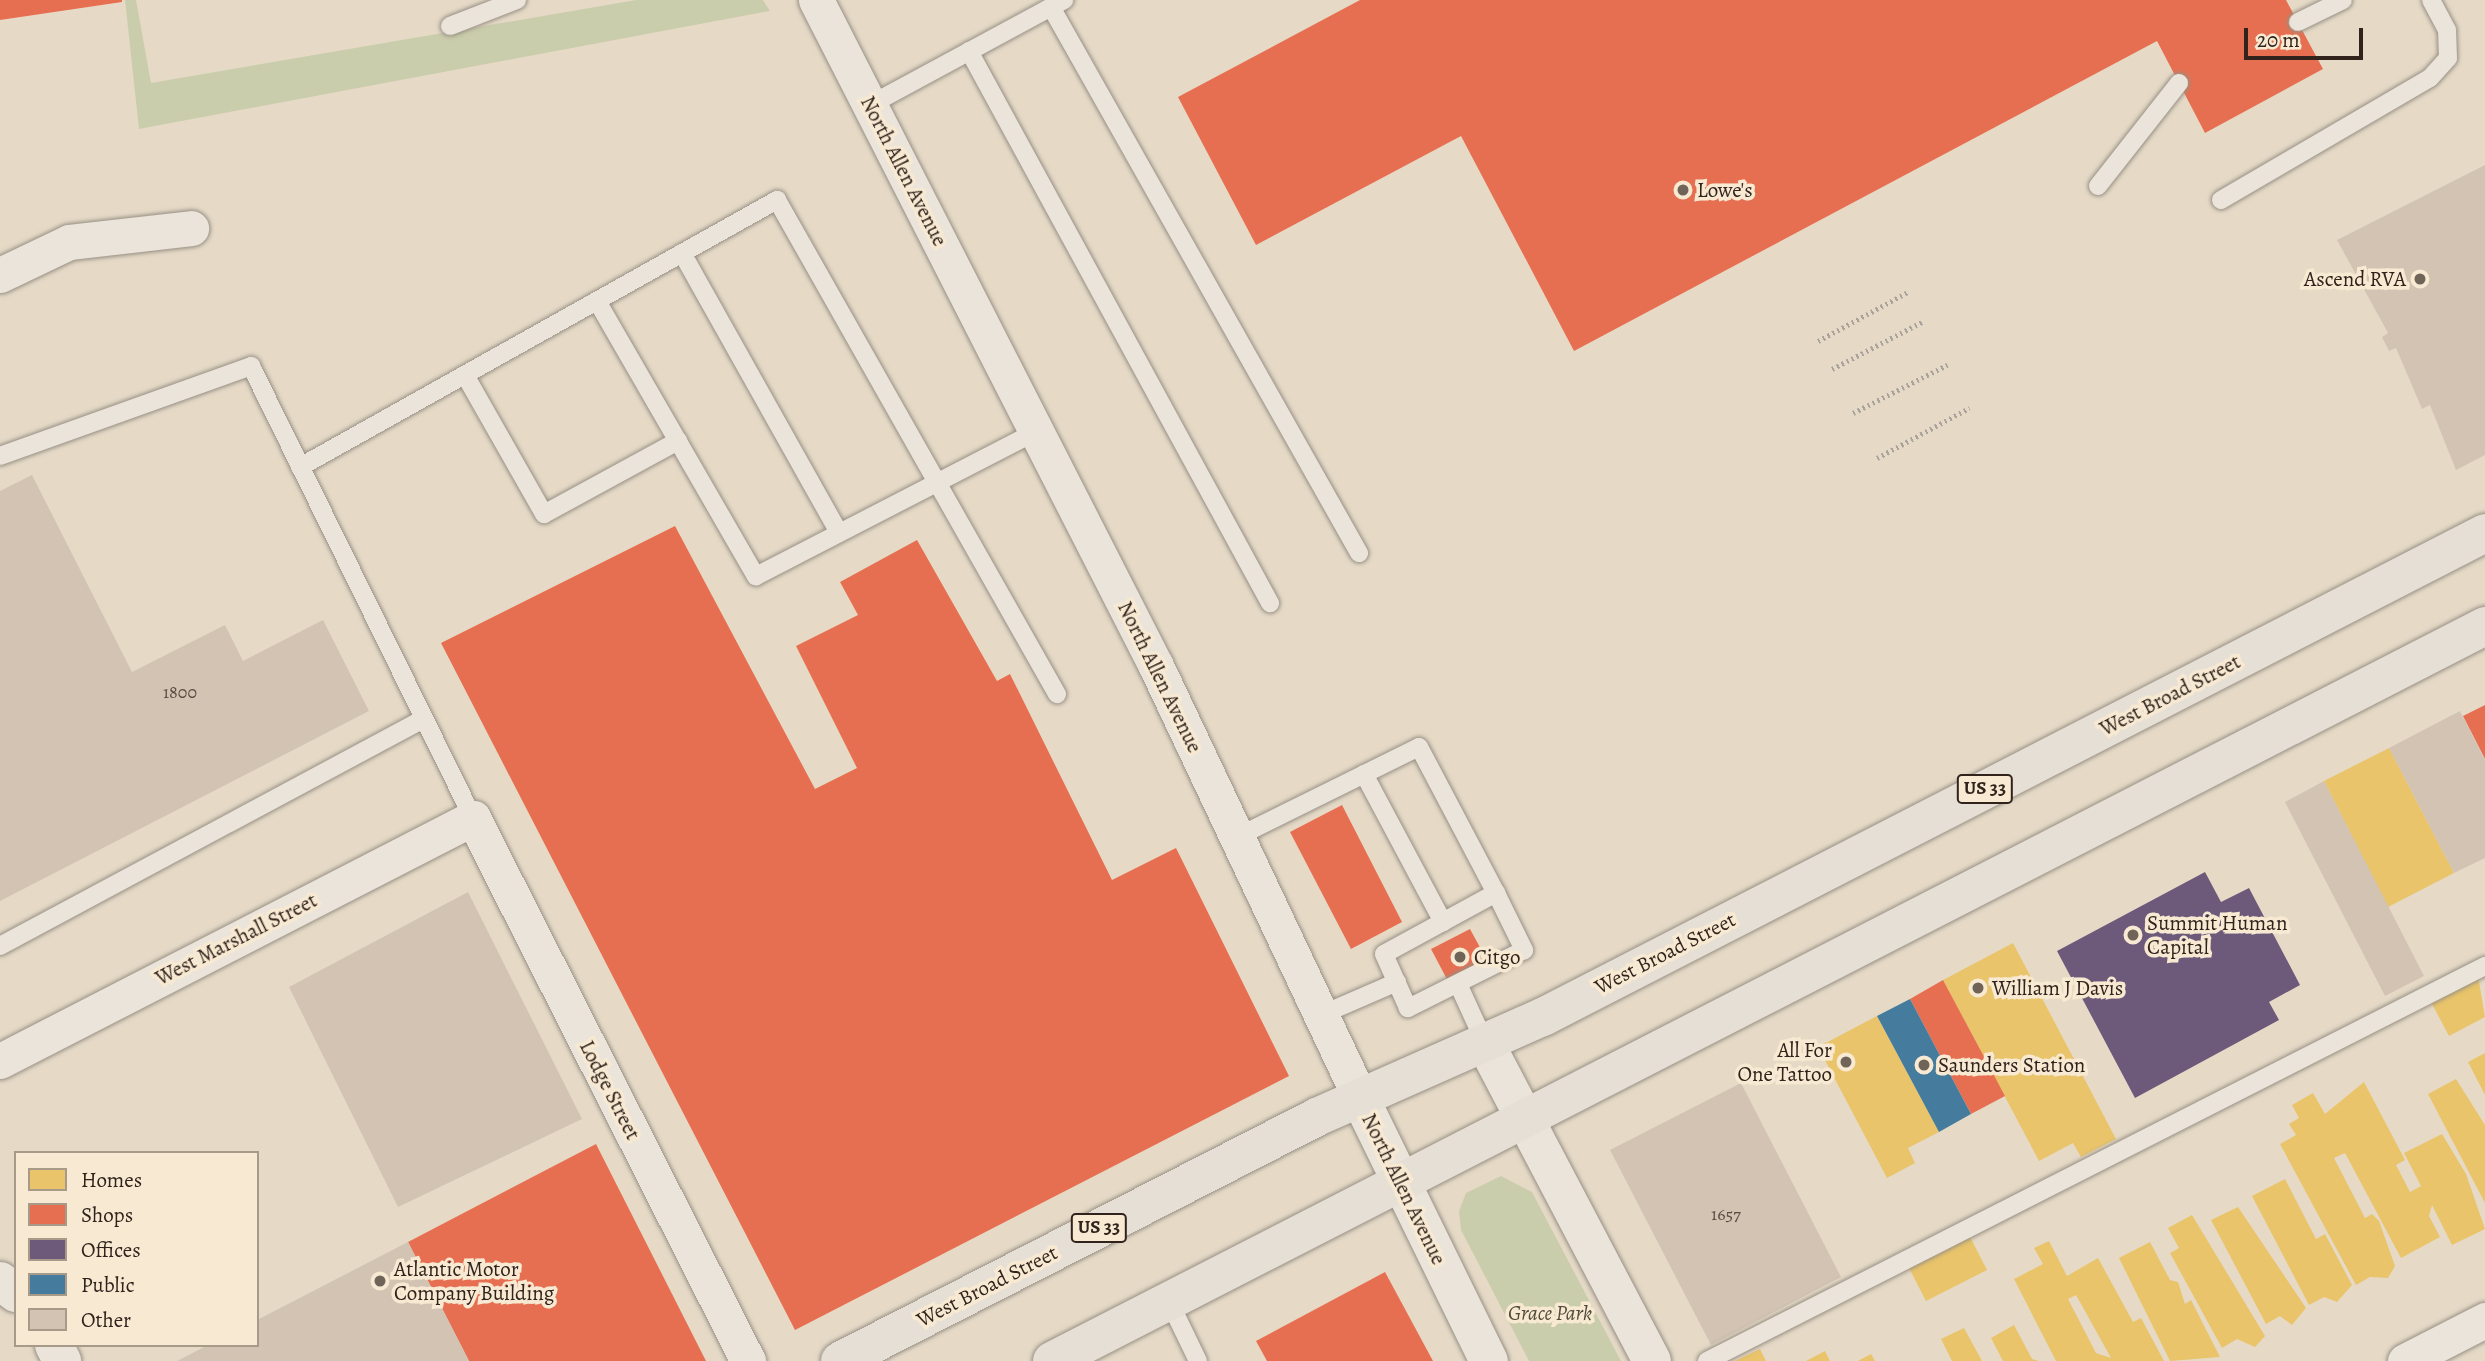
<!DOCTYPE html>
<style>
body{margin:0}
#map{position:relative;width:2485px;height:1361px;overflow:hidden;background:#e6dac7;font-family:Alegreya,serif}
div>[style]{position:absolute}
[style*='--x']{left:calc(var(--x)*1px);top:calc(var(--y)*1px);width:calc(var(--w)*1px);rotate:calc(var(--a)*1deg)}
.green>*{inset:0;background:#cacdac}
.homes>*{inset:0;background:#e9c46a}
.shops>*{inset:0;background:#e76f51}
.offices>*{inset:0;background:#6d597a}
.public>*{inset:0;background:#457b9d}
.building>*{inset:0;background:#d2c3b3}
.path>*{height:4.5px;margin-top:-2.25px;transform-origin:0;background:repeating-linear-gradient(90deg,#a9a39b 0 2px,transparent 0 5.5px)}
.roads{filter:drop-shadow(0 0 2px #989084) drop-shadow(0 0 2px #989084)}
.service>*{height:18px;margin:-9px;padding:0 9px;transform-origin:9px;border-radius:9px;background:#eae4db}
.minor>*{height:35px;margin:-17.5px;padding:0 17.5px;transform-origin:17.5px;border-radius:17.5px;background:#eae4db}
.tertiary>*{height:38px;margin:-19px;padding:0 19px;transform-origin:19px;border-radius:19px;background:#eae4db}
.primary>*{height:38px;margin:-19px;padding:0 19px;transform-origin:19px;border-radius:19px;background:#e6dfd5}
.dots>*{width:19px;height:19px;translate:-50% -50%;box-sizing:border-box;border:4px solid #f7e9d2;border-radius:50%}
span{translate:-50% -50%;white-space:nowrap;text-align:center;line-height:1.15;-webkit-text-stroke:7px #f7e9d2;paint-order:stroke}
.number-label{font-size:18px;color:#594b42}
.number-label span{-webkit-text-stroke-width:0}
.shield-label span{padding:2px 5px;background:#f7e9d2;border:2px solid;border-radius:5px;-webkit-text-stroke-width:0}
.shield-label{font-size:19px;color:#31231c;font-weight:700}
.street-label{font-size:21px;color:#31231c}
.poi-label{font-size:21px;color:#31231c}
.left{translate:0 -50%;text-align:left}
.right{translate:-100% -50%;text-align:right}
.park-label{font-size:21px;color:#524b3a;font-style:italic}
.legend{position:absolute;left:14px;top:1151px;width:245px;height:196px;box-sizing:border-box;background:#f7e9d2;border:2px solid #a89a89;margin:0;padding:9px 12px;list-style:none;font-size:21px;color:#31231c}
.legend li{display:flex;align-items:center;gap:14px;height:35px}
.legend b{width:35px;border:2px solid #a89a89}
.scale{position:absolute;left:2244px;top:28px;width:119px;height:32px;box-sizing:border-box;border:4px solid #31231c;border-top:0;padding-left:9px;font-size:21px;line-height:24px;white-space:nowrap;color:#31231c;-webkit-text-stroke:5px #f7e9d2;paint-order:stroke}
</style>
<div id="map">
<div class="green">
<i style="clip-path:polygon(125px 0,136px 0,151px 83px,636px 0,763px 0,770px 11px,139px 129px)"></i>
<i style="clip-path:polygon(1501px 1176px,1532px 1192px,1621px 1361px,1529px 1361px,1461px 1230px,1459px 1211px,1466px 1193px)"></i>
</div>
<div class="homes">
<i style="clip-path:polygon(2389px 748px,2454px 873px,2388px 907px,2324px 781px)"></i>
<i style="clip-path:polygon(2013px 943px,2116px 1139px,2081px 1157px,2073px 1143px,2039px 1161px,1943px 980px)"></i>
<i style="clip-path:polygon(2478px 976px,2485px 1017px,2449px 1036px,2431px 1002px)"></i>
<i style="clip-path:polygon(1877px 1016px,1939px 1132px,1908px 1148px,1915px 1163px,1887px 1178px,1818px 1047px)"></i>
<i style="clip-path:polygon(2485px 1053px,2485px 1095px,2468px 1062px)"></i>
<i style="clip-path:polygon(2456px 1079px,2485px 1125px,2485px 1203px,2428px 1094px)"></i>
<i style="clip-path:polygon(2364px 1082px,2405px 1160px,2396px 1165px,2410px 1192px,2421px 1186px,2404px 1153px,2442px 1134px,2466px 1174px,2485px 1229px,2452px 1245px,2432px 1205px,2429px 1216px,2440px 1237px,2401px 1258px,2345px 1153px,2334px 1158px,2365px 1218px,2372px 1214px,2379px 1221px,2395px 1266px,2388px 1278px,2370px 1277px,2356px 1285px,2280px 1144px,2296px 1135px,2289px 1124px,2299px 1118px,2292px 1105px,2313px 1093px,2325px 1114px)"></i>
<i style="clip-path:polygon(2285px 1179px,2316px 1239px,2325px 1234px,2352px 1285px,2337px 1302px,2324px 1297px,2309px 1305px,2252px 1196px)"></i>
<i style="clip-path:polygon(2238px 1207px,2306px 1308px,2292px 1325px,2280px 1316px,2266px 1324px,2211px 1220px)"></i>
<i style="clip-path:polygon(2192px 1215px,2265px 1336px,2255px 1347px,2237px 1339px,2222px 1348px,2170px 1253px,2179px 1248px,2168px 1228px)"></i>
<i style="clip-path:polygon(1969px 1235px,1987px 1270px,1926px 1301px,1908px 1266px)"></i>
<i style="clip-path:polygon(evenodd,2049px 1241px,2067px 1276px,2098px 1258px,2133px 1322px,2141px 1318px,2164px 1361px,2056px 1361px,2014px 1279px,2043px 1264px,2034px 1248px,2049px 1241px,2076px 1295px,2111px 1358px,2096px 1353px,2068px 1299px,2076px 1295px)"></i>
<i style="clip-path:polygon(2150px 1242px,2170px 1280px,2178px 1282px,2185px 1304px,2191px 1300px,2220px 1357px,2170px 1361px,2119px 1258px)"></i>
<i style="clip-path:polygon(2014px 1325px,2032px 1359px,2039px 1361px,2003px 1361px,1991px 1338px)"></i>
<i style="clip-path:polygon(1964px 1328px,1982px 1361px,1952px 1361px,1941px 1339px)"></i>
<i style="clip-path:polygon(1760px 1349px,1766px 1361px,1735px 1361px)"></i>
<i style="clip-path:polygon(1825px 1351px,1830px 1361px,1806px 1361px)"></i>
<i style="clip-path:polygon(1871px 1354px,1875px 1361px,1858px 1361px)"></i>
</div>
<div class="shops">
<i style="clip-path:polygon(0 0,122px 0,122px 2px,0 20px)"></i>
<i style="clip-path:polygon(1360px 0,2286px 0,2323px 69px,2205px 133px,2157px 41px,1574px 351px,1461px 136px,1256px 245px,1178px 97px)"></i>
<i style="clip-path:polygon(675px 526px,815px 789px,857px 768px,796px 646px,858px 615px,840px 582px,917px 540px,997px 681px,1010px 674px,1112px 880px,1176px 848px,1289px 1076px,795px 1330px,441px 643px)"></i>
<i style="clip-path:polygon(2485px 705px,2485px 759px,2463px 716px)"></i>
<i style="clip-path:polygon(1342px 805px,1402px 922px,1351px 949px,1290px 832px)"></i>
<i style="clip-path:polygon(1470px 929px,1489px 964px,1450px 985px,1431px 949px)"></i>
<i style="clip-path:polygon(1943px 980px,2005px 1096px,1971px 1114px,1910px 999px)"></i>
<i style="clip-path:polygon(596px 1144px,706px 1361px,469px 1361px,408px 1242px)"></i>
<i style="clip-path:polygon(1385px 1272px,1433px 1361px,1267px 1361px,1256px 1341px)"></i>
</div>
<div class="offices">
<i style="clip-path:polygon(2205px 872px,2221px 902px,2249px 888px,2300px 985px,2269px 1002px,2279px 1020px,2135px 1098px,2057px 951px)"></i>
</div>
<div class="public">
<i style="clip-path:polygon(1910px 999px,1971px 1114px,1939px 1132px,1877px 1016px)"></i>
</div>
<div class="building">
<i style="clip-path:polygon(2485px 165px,2485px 455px,2456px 470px,2430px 405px,2422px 409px,2396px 348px,2389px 351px,2382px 337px,2388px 333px,2337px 240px)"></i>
<i style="clip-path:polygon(32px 475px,132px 672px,225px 625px,243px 661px,323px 620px,369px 711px,0 901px,0 491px)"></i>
<i style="clip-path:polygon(2460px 711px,2485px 760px,2485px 858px,2454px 873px,2389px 748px)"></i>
<i style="clip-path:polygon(2324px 781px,2424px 976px,2385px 996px,2285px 802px)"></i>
<i style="clip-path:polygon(468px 892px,582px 1119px,398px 1207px,289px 987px)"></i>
<i style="clip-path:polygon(1741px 1083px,1841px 1277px,1711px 1345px,1610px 1150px)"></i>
<i style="clip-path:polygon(408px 1242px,469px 1361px,177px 1361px,208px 1345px,257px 1345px,257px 1320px)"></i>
</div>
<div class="path">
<i style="--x:1818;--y:341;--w:102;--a:-28.6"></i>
<i style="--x:1832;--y:369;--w:104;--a:-27.6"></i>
<i style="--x:1853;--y:413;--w:106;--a:-27.1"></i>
<i style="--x:1877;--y:458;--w:105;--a:-28.5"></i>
</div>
<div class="roads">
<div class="service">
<i style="--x:1051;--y:7;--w:627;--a:60.57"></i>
<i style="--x:2298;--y:22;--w:50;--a:-26.1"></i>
<i style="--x:450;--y:26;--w:72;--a:-21.2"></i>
<i style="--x:969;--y:51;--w:629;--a:61.4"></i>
<i style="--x:870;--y:105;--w:221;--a:-28.4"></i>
<i style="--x:2098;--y:186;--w:131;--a:-51.8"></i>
<i style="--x:2221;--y:200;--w:242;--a:-30.3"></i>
<i style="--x:2430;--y:78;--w:27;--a:-48"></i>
<i style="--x:2448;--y:58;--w:28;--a:-92"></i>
<i style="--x:2447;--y:30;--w:34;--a:-118"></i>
<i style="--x:682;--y:253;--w:321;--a:60.7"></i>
<i style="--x:597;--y:301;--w:318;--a:60"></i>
<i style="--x:756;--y:576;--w:316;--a:-27.3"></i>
<i style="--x:465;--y:375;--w:160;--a:60.4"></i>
<i style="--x:544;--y:514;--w:153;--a:-28.6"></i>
<i style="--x:0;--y:456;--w:267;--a:-19.7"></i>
<i style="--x:251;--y:366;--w:504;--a:63.84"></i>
<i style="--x:300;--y:467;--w:547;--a:-29.24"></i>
<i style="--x:777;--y:200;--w:568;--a:60.46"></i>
<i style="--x:1364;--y:774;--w:168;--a:61.9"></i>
<i style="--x:1237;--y:837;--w:203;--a:-26.3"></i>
<i style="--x:1419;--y:747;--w:165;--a:62.2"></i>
<i style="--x:1496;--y:893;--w:64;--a:63.8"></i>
<i style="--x:1524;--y:950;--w:130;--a:153.4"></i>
<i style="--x:1408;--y:1008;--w:59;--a:-114"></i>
<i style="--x:1384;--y:954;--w:128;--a:-28.6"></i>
<i style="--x:0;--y:946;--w:481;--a:-28.2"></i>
<i style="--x:1459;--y:986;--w:63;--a:65.5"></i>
<i style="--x:1321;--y:1015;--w:83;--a:-23.5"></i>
<i style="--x:1169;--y:1301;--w:67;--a:64.2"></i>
<i style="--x:1707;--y:1361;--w:873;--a:-26.92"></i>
</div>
<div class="minor">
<i style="--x:816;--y:0;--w:748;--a:62.96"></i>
<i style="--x:1156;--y:666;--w:478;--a:64.7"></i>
<i style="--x:0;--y:275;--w:76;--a:-25.6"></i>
<i style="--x:69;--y:242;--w:123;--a:-6.5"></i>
<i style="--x:0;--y:1061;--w:532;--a:-27.19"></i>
<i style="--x:473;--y:818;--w:609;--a:63.14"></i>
<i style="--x:2405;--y:1361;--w:90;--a:-27.1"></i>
</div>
<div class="tertiary">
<i style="--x:1485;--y:1043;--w:359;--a:62.3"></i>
<i style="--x:1360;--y:1098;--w:293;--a:63.9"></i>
<i style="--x:0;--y:1281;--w:20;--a:37"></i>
<i style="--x:54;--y:1345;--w:18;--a:63"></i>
</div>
<div class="primary">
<i style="--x:840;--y:1361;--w:536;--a:-27.09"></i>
<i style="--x:1317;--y:1117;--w:247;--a:-23.9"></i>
<i style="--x:1543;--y:1017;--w:1059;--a:-27.19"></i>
<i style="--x:1052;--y:1361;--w:1611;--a:-27.15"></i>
</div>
</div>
<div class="dots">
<i style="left:1683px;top:190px;background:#706358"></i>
<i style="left:2420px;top:279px;background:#706358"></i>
<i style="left:2133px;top:935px;background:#706358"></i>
<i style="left:1460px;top:957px;background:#706358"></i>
<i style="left:1978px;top:988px;background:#706358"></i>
<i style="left:1846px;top:1062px;background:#706358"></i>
<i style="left:1924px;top:1065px;background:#706358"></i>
<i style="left:380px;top:1281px;background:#706358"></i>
</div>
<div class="number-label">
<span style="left:180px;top:692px">1800</span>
<span style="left:1726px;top:1214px">1657</span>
</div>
<div class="shield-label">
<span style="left:1985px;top:789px">US 33</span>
<span style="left:1099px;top:1228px">US 33</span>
</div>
<div class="street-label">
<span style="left:904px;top:171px;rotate:63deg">North Allen Avenue</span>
<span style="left:1160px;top:677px;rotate:64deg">North Allen Avenue</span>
<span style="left:2170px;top:695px;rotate:-27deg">West Broad Street</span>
<span style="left:236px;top:939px;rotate:-27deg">West Marshall Street</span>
<span style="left:1665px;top:953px;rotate:-27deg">West Broad Street</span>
<span style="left:610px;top:1090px;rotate:63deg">Lodge Street</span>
<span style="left:1404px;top:1189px;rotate:64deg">North Allen Avenue</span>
<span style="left:987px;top:1286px;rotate:-27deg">West Broad Street</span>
</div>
<div class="poi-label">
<span class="left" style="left:1697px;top:190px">Lowe's</span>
<span class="right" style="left:2406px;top:279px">Ascend RVA</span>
<span class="left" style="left:2147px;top:935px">Summit Human<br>Capital</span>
<span class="left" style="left:1474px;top:957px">Citgo</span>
<span class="left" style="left:1992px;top:988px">William J Davis</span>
<span class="right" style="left:1832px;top:1062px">All For<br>One Tattoo</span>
<span class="left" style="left:1938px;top:1065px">Saunders Station</span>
<span class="left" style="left:394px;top:1281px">Atlantic Motor<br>Company Building</span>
</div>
<div class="park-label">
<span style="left:1550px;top:1313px">Grace Park</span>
</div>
<ul class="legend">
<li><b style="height:19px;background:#e9c46a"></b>Homes</li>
<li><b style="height:19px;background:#e76f51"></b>Shops</li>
<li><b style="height:19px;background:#6d597a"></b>Offices</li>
<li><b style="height:19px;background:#457b9d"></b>Public</li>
<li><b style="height:19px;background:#d2c3b3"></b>Other</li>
</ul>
<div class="scale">20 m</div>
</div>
